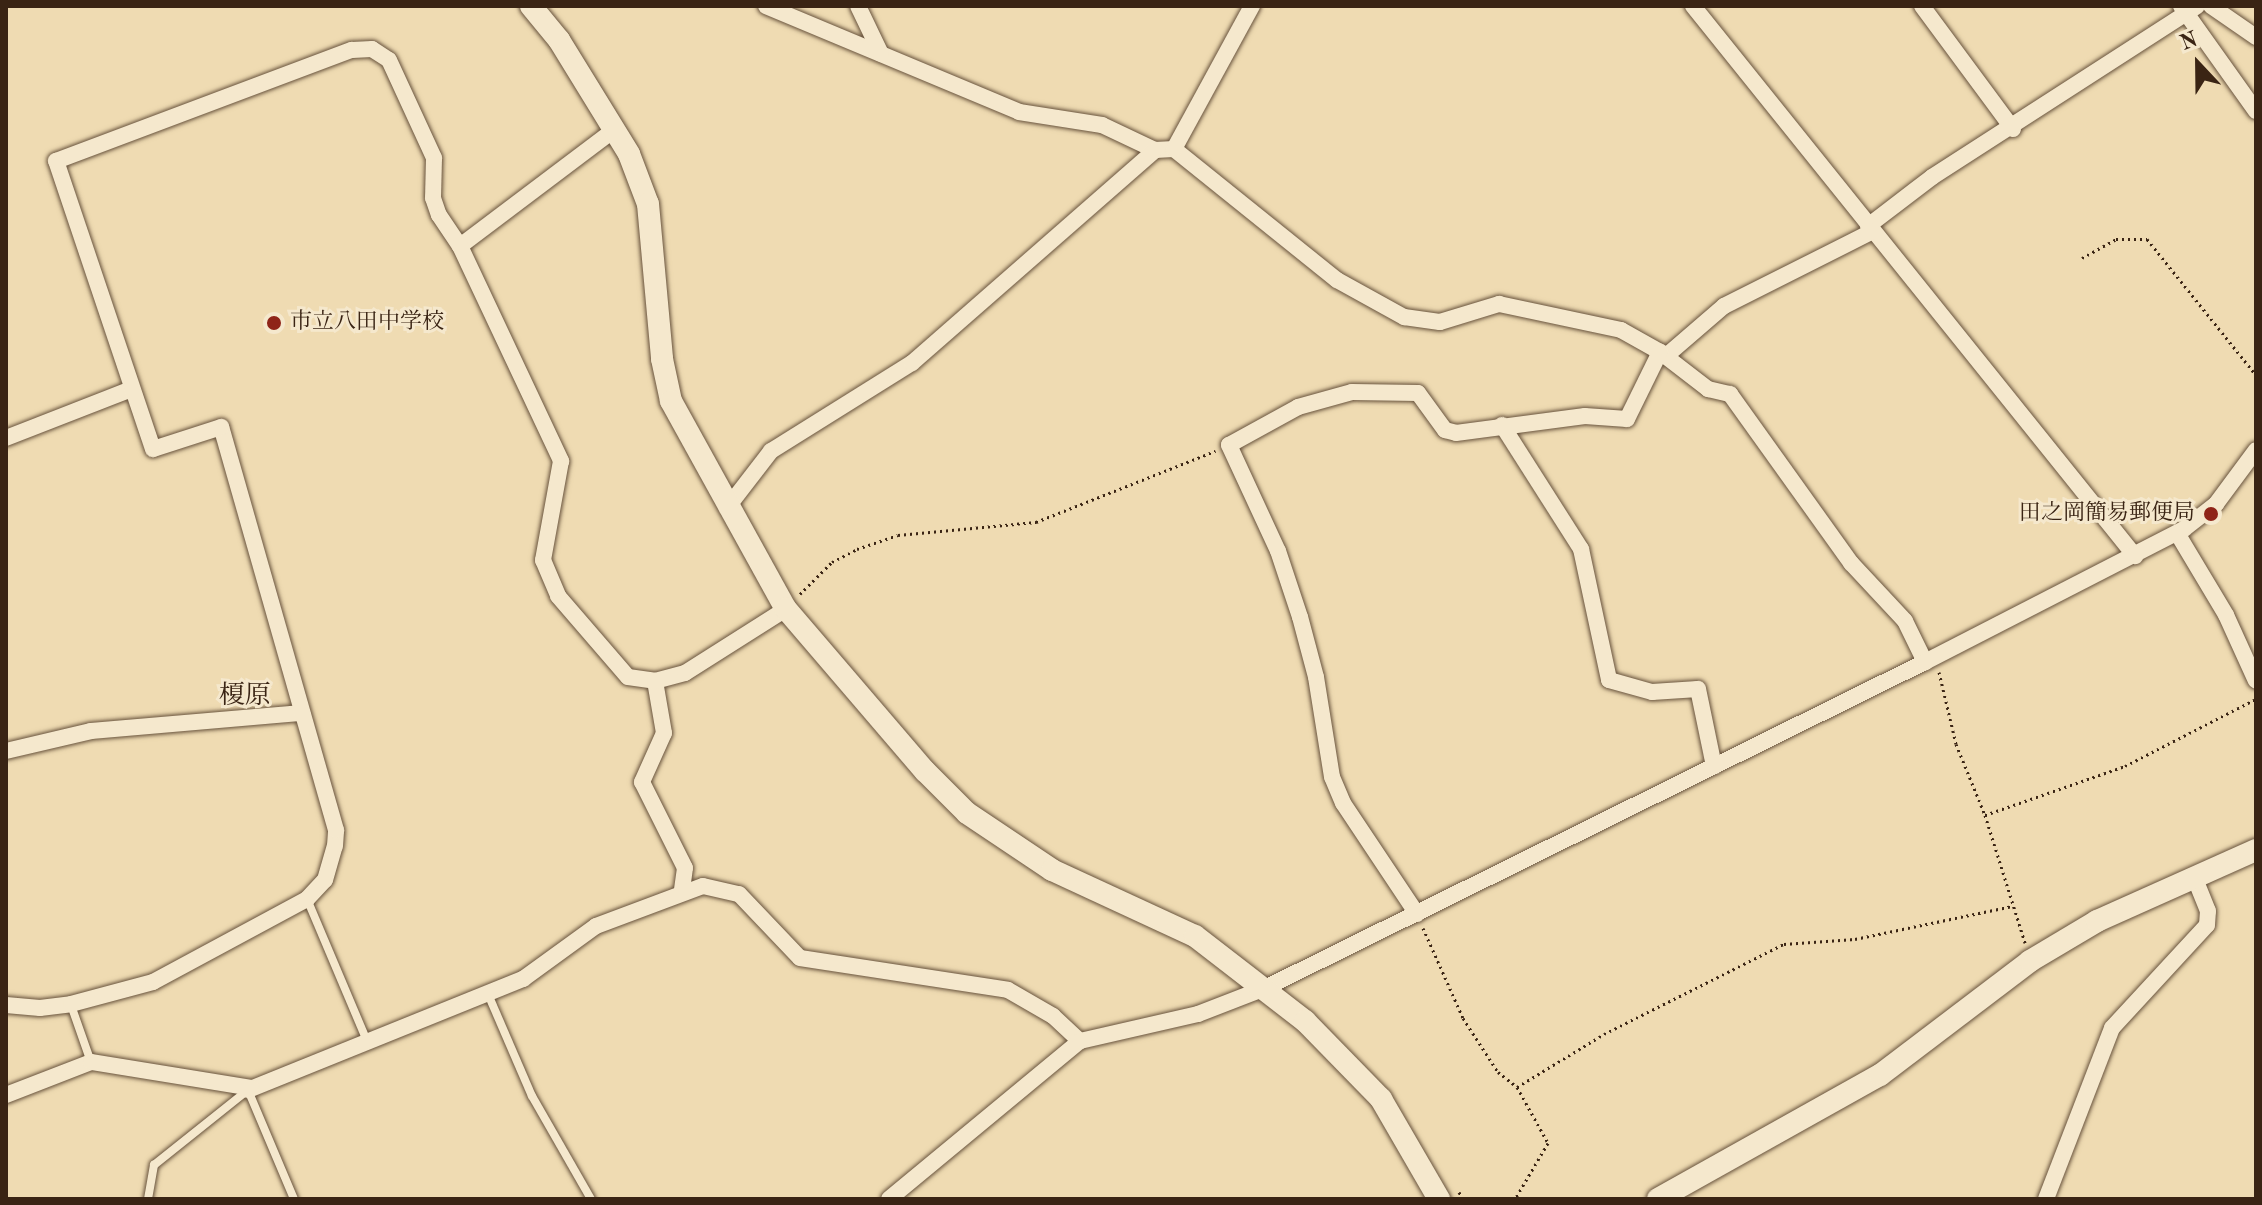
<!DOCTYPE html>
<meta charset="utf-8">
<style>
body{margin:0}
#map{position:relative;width:2262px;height:1205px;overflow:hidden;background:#efdbb2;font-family:"Old Standard TT","Noto Serif JP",serif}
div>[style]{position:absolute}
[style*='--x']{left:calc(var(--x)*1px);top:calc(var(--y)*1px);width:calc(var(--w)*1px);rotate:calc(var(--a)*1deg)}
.path>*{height:3px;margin-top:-1.5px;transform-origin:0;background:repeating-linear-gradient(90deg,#3a2414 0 2px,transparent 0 6px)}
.roads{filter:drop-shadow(0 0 2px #67523c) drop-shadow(0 0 2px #67523c)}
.lane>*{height:8px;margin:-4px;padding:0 4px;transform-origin:4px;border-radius:4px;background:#f5e8cd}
.street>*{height:16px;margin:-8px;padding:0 8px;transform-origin:8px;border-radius:8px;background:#f5e8cd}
.secondary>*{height:22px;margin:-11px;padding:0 11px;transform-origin:11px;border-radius:11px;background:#f5e8cd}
.dots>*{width:22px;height:22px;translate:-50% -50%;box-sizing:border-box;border:4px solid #f5e8cd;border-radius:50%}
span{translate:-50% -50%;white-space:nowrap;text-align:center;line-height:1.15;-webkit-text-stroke:6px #f5e8cd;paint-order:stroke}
.poi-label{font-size:22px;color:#3a2414}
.left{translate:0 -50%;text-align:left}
.right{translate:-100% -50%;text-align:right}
.quarter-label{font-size:26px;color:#3a2414}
.frame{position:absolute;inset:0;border:8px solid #3a2414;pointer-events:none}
.north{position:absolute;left:2158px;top:24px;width:80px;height:80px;-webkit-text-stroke:6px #f5e8cd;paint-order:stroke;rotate:338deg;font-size:22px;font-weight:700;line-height:32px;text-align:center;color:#3a2414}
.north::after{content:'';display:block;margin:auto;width:28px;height:36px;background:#3a2414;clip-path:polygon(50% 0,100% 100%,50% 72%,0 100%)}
</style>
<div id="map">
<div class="path">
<i style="--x:2082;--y:258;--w:39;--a:-29"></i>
<i style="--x:2116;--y:239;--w:31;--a:0"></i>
<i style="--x:2147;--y:239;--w:174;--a:51.3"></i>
<i style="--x:800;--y:594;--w:45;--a:-45"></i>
<i style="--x:832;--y:562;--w:28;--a:-27"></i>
<i style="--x:857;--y:549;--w:43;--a:-18.9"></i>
<i style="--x:898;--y:535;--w:139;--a:-5.4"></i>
<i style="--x:1036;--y:522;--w:193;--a:-21.6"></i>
<i style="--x:1939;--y:672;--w:74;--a:76.7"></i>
<i style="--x:1956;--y:744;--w:77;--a:67.8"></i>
<i style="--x:1985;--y:815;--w:134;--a:72.6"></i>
<i style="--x:1985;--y:815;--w:148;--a:-19.3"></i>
<i style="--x:2125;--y:766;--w:147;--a:-27.1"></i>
<i style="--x:1423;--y:928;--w:98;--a:66"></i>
<i style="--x:1463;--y:1018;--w:64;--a:57.1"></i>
<i style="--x:1498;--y:1072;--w:24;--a:38"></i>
<i style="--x:1517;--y:1087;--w:64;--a:61"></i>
<i style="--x:1548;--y:1143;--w:65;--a:120.5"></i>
<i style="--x:1517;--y:1087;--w:102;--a:-31.3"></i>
<i style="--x:1604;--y:1034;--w:201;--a:-26.6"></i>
<i style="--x:1784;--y:944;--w:71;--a:-4"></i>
<i style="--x:1855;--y:939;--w:161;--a:-11.8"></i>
<i style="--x:1459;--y:1192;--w:8;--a:60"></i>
</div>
<div class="roads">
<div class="lane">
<i style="--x:307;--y:899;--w:154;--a:67.1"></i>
<i style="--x:488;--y:994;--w:111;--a:66.7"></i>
<i style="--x:532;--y:1096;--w:119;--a:60.2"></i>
<i style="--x:71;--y:1005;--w:60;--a:70.7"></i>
<i style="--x:148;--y:1199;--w:35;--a:-80"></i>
<i style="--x:154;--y:1165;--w:120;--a:-38.6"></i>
<i style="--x:248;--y:1090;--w:118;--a:67.1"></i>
</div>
<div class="street">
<i style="--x:766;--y:6;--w:274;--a:22.7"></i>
<i style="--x:1019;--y:112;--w:84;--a:8.9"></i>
<i style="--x:1102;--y:125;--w:59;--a:25.3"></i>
<i style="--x:1155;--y:150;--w:19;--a:-3"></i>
<i style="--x:1174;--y:149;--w:209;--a:38.8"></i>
<i style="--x:1337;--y:280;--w:77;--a:28.9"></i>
<i style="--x:1404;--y:317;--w:36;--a:8"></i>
<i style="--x:1440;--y:322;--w:62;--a:-17"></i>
<i style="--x:1499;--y:304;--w:125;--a:12"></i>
<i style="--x:1621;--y:330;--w:45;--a:29.4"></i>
<i style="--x:1660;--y:352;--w:61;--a:37.6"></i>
<i style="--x:1708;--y:389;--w:23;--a:13"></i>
<i style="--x:1730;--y:394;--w:208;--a:54.4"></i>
<i style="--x:1851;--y:563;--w:79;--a:47"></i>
<i style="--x:1905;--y:621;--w:46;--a:64"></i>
<i style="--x:858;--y:6;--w:53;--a:64.4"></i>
<i style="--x:1693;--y:6;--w:706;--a:51.21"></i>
<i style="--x:1922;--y:6;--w:153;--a:53.5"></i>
<i style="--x:2181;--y:6;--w:129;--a:54.5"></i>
<i style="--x:2211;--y:6;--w:55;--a:34.6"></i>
<i style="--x:1174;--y:149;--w:163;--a:-61.4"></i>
<i style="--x:1868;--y:226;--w:81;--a:-37.4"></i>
<i style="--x:1932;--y:177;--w:315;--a:-32.8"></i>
<i style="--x:460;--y:246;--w:194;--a:-37"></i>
<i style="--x:1666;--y:356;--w:77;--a:-40.8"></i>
<i style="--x:1724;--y:306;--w:167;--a:-26.7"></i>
<i style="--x:1502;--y:425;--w:147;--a:57.5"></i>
<i style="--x:1581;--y:549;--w:134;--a:77.9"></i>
<i style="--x:1609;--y:680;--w:45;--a:15.6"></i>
<i style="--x:1652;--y:692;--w:46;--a:-3.7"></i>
<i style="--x:1698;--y:689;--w:79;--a:78.3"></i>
<i style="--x:6;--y:438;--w:135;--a:-21.3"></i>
<i style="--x:727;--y:508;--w:72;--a:-52.3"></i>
<i style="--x:771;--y:451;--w:166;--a:-32"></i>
<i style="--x:912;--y:363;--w:323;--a:-41.2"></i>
<i style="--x:2177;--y:533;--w:96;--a:59.1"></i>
<i style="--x:2226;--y:615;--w:72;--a:65.6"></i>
<i style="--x:655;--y:681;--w:53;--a:80.2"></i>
<i style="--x:664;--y:733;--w:54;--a:114.2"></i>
<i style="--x:642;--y:782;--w:96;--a:63.4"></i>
<i style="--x:685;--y:868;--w:22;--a:98"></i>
<i style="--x:6;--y:751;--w:87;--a:-13.2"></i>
<i style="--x:91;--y:731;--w:212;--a:-4.9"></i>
<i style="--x:1417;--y:914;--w:133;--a:-123.7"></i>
<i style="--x:1343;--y:803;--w:28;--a:-113"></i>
<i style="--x:1332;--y:777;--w:101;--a:-99.1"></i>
<i style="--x:1316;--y:677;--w:62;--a:-104.9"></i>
<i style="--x:1300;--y:617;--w:70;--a:-108.4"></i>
<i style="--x:1278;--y:551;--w:117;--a:-114.8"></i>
<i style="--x:1229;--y:445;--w:79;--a:-28.8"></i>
<i style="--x:1298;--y:407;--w:56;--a:-15.5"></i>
<i style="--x:1352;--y:392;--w:66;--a:0.9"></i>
<i style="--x:1418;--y:393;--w:46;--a:53.9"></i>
<i style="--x:1445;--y:430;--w:11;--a:15"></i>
<i style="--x:1456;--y:433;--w:130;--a:-7.5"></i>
<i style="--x:1585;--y:416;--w:42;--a:4.1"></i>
<i style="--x:1627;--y:419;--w:75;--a:-63.8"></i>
<i style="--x:6;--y:1005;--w:34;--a:5"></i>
<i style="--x:40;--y:1008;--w:31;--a:-7"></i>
<i style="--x:71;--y:1004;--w:85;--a:-15"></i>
<i style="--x:153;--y:982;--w:175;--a:-28.3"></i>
<i style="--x:307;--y:899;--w:26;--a:-47"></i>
<i style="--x:325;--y:880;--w:35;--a:-74"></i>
<i style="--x:335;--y:846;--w:16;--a:-86"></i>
<i style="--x:336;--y:830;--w:419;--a:-105.9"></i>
<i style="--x:221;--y:427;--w:71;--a:162.1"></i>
<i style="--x:153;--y:449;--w:304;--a:-108.6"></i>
<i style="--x:56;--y:161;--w:316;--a:-20.6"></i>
<i style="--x:352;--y:50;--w:20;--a:-3"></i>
<i style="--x:372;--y:49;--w:20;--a:33"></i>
<i style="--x:389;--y:60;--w:108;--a:65.3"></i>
<i style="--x:434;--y:158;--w:40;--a:91.4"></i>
<i style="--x:433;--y:198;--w:18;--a:71"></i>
<i style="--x:439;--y:215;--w:37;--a:56"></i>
<i style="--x:460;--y:246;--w:238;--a:64.8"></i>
<i style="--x:561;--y:461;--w:101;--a:100.3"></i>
<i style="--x:543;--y:560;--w:39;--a:67"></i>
<i style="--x:558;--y:596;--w:107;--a:49.2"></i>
<i style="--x:628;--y:677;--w:27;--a:8"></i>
<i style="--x:655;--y:681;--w:31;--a:-15"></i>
<i style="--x:685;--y:673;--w:120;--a:-32.4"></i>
<i style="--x:248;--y:1090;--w:297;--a:-22"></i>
<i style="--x:523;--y:979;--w:90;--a:-36"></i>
<i style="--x:596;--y:926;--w:114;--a:-20.5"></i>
<i style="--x:703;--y:886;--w:37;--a:13"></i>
<i style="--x:739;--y:894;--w:88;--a:46.4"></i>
<i style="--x:800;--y:958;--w:210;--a:8.7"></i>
<i style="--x:1008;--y:990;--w:52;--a:30"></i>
<i style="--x:1053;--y:1016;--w:37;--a:43"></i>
<i style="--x:6;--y:1095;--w:91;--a:-21.2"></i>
<i style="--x:91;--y:1062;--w:162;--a:9.2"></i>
<i style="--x:889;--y:1199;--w:248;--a:-39.6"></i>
<i style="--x:1080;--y:1041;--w:121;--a:-12.9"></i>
<i style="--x:1198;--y:1014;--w:72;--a:-21.2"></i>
<i style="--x:1265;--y:988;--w:736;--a:-26.29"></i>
<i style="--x:1925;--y:662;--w:291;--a:-27.2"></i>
<i style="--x:2184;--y:529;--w:41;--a:-38"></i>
<i style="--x:2216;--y:504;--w:67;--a:-53.5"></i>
<i style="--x:2046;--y:1199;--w:183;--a:-68.9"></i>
<i style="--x:2112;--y:1028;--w:140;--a:-47.3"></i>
<i style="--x:2207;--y:925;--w:14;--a:-86"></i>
<i style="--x:2208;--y:911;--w:38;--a:-112"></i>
</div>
<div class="secondary">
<i style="--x:531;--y:6;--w:44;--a:50.5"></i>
<i style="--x:559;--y:40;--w:134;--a:58.4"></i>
<i style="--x:629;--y:154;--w:53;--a:69.2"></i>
<i style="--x:648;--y:204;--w:156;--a:84.8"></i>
<i style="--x:662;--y:359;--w:43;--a:77.9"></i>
<i style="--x:671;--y:401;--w:238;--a:61.1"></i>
<i style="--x:786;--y:609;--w:213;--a:49.4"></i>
<i style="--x:925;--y:771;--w:59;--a:45"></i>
<i style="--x:967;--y:813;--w:102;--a:33.8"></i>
<i style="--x:1052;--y:870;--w:157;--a:24.8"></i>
<i style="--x:1195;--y:936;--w:139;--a:37.7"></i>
<i style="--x:1305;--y:1021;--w:109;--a:45.7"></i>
<i style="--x:1381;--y:1099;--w:116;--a:59.9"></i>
<i style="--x:1658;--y:1199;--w:254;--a:-29.2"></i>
<i style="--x:1880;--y:1075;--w:188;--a:-37.2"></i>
<i style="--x:2030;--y:961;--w:78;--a:-30.8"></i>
<i style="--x:2097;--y:921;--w:174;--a:-24.1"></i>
</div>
</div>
<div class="dots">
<i style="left:274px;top:323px;background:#8f2418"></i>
<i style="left:2211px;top:514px;background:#8f2418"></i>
</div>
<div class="poi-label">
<span class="left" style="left:290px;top:323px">市立八田中学校</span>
<span class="right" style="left:2195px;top:514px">田之岡簡易郵便局</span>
</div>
<div class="quarter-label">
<span style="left:245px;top:697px">榎原</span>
</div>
<div class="frame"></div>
<div class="north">N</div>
</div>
